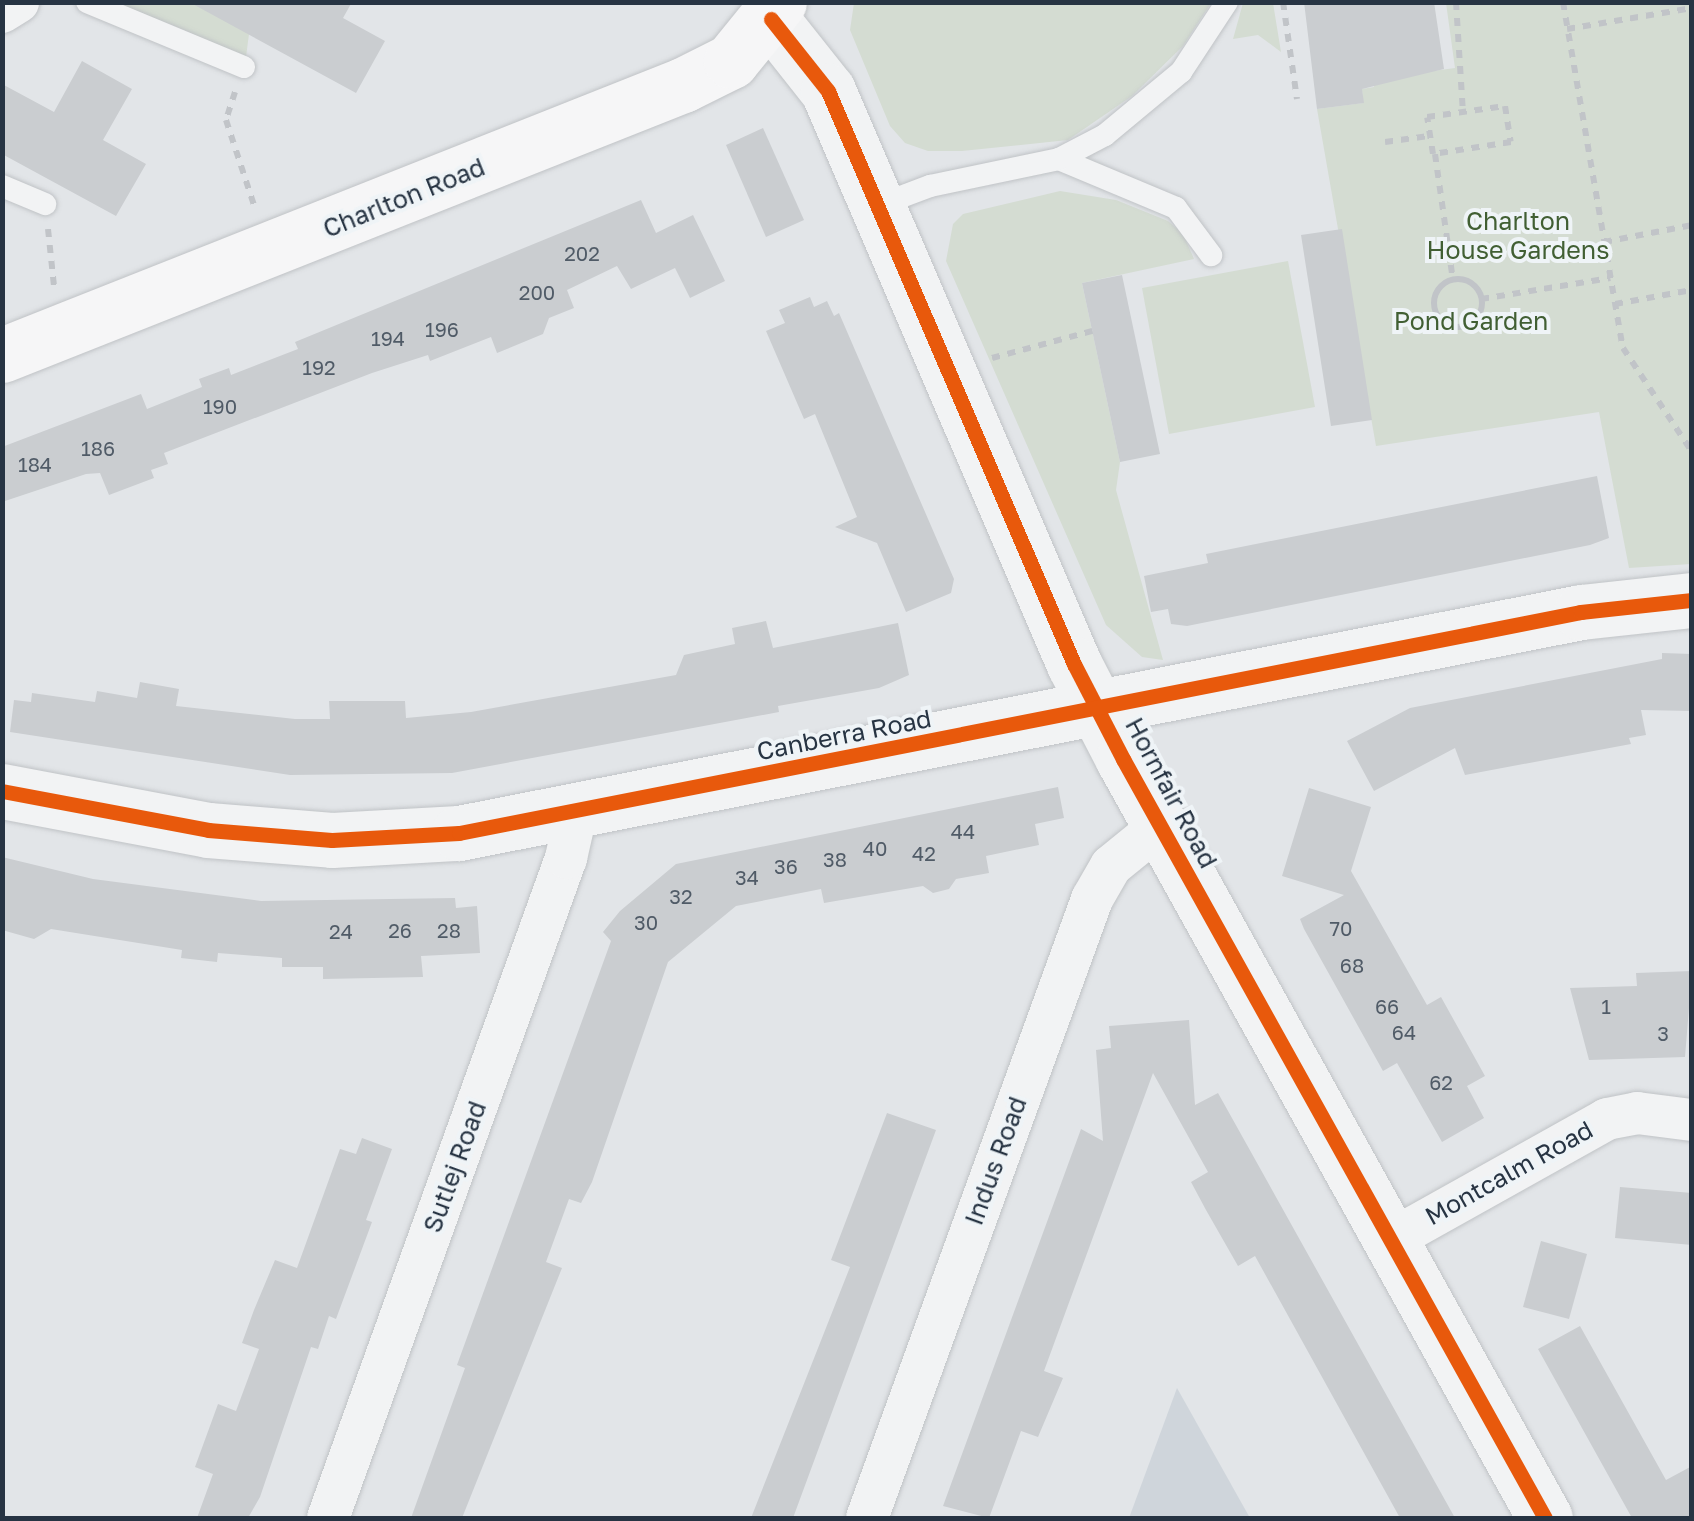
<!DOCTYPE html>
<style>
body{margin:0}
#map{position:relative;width:1694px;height:1521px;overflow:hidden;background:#e2e5e8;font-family:"Golos Text",sans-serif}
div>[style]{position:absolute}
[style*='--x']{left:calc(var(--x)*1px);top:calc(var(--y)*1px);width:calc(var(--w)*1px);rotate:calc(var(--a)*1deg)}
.built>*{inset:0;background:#cfd5db}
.green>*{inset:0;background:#d4dcd2}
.building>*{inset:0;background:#cacdd0}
.path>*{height:6px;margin-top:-3px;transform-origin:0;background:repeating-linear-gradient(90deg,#c1c4c8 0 8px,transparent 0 16px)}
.path>.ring{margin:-3px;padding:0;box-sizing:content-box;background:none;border:6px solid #c1c4c8;border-radius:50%}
.roads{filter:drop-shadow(0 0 2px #c0c3c6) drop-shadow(0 0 2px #c0c3c6)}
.service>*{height:22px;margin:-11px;padding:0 11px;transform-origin:11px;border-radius:11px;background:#f2f3f4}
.minor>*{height:42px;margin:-21px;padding:0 21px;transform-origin:21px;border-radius:21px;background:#f2f3f4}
.tertiary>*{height:55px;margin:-27.5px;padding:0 27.5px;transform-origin:27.5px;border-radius:27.5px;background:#f2f3f4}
.secondary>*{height:55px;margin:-27.5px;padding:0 27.5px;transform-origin:27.5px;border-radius:27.5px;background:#f6f6f7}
.cycleway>*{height:15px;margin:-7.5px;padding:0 7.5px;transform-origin:7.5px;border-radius:7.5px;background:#e8590c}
span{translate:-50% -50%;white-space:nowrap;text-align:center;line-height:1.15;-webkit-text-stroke:8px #eff4f7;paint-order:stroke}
.number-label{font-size:20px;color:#505b67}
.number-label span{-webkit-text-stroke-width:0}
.street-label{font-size:25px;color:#273443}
.park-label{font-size:25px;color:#415f33}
.frame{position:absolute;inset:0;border:5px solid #273443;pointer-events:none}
</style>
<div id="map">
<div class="built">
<i style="clip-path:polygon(1177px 1388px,1250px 1518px,1129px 1518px)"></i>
</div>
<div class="green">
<i style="clip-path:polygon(118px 3px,231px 3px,249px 34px,246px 57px)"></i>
<i style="clip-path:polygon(854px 3px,854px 2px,1211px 3px,1183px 46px,1132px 96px,1068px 140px,962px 151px,928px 151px,905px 143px,890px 126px,850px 30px)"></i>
<i style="clip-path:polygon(1243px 3px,1273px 3px,1281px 52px,1258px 35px,1233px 39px)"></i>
<i style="clip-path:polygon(1446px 3px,1691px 3px,1691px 564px,1629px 568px,1599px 412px,1376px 446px,1317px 109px,1363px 103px,1362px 89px,1374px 87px,1374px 79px,1455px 68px)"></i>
<i style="clip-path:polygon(1060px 191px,1116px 200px,1168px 221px,1183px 234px,1194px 259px,1082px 283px,1120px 462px,1116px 490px,1163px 660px,1142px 657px,1106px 625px,946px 261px,953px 224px,963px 214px)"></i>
<i style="clip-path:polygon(1288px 261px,1315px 407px,1169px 434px,1142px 288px)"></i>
</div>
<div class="building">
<i style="clip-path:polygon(189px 2px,352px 2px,343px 18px,385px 41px,356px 93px)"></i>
<i style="clip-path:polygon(1304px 2px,1434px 2px,1444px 69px,1362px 89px,1364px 103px,1317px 109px)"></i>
<i style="clip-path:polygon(82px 61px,132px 89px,103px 140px,146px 164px,116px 216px,2px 154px,2px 84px,54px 112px)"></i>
<i style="clip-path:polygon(763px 128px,804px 220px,766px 237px,726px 145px)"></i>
<i style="clip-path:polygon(641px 200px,656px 233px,693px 215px,725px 281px,690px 298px,675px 268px,631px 289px,617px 266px,567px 290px,574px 308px,549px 318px,543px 334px,497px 353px,491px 337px,430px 361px,428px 355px,372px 373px,164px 453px,168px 464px,151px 470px,154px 478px,109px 495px,100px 473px,86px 474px,2px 502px,2px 447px,141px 394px,147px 409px,202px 387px,199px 379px,229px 368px,231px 375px,298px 349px,295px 342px)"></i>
<i style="clip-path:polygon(1342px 229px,1372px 420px,1331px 426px,1301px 235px)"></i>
<i style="clip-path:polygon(1122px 275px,1160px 454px,1120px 462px,1082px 283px)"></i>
<i style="clip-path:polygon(810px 297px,814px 307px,827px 301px,834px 316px,839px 313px,954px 579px,951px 593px,906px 612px,877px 543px,835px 527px,857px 517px,815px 414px,804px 419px,766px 331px,785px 323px,779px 310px)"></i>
<i style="clip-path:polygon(1597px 476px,1609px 538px,1590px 545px,1187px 626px,1171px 624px,1168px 609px,1151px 612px,1144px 576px,1208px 563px,1206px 554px)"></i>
<i style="clip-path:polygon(766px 621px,773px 648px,898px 623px,909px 675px,879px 688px,778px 706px,779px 712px,452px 773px,290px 775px,10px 732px,14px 700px,31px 702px,32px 693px,95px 702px,97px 691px,137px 698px,140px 682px,179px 689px,176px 706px,295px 719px,330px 719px,329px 701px,405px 701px,406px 718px,471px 712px,676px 675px,684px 655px,735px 644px,732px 628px)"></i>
<i style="clip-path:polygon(1662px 653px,1692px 654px,1692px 711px,1641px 710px,1646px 735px,1629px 738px,1631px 744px,1465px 775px,1455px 748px,1374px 791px,1347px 741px,1410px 708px,1662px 659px)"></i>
<i style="clip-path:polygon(1058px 787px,1064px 818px,1035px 824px,1039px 845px,986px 856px,989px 873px,956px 879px,949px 889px,933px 893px,923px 886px,824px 903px,821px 889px,736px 906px,668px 962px,592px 1182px,581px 1203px,569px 1199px,546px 1262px,562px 1268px,462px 1518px,411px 1518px,465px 1368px,457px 1365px,611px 941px,603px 932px,620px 911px,676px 864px)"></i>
<i style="clip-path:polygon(1309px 788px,1371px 807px,1351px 871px,1427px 1005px,1441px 997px,1485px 1076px,1467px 1086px,1484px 1118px,1442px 1142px,1397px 1063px,1383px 1071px,1304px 929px,1300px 919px,1344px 895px,1282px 876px)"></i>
<i style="clip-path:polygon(2px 857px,93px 879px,261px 901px,455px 898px,456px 908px,477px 906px,480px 953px,421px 956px,423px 977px,323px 979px,323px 967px,282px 967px,282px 958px,218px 953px,217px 962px,181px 958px,182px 950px,51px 929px,34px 939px,2px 930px)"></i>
<i style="clip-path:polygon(1692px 971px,1685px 1057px,1589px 1060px,1570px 988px,1637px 986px,1636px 973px)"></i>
<i style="clip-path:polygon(1189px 1020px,1195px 1105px,1218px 1093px,1455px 1518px,1400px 1518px,1255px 1256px,1238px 1266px,1206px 1210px,1191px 1182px,1208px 1172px,1153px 1073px,1044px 1371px,1063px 1378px,1038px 1437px,1021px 1431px,989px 1518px,943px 1506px,1081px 1129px,1103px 1141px,1096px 1050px,1111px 1048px,1109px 1026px)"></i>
<i style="clip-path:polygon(887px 1113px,936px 1130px,793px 1518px,751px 1518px,850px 1267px,831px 1260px)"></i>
<i style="clip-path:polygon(362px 1138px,392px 1149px,366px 1220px,372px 1222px,336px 1319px,329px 1316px,318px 1349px,311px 1347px,260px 1497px,248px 1518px,197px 1518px,213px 1474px,195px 1467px,218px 1404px,236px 1411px,259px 1349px,242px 1343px,254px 1310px,275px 1260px,297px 1268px,340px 1149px,356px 1154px)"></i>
<i style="clip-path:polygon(1620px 1187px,1692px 1193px,1692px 1245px,1615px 1238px)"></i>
<i style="clip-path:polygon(1541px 1241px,1587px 1254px,1569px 1319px,1523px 1307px)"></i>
<i style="clip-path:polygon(1580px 1326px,1666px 1480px,1692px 1466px,1692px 1518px,1632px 1518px,1538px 1349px)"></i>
</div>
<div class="path">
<i style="--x:1283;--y:2;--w:98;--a:81.8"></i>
<i style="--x:1456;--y:2;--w:110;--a:86.4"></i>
<i style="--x:1563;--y:2;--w:351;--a:80.2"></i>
<i style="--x:1623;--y:348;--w:125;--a:56.4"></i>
<i style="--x:1567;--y:29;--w:127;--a:-9.5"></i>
<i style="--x:235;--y:92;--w:29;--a:108"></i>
<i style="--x:226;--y:120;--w:93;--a:71.8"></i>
<i style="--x:1505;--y:106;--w:36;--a:81"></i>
<i style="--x:1511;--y:142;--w:79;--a:171.3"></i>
<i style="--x:1433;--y:154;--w:37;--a:-99"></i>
<i style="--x:1427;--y:117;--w:79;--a:-8"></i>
<i style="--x:1385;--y:142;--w:44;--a:-7.8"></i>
<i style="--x:1435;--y:154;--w:127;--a:81.9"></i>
<i style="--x:48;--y:229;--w:57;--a:84"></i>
<i style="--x:1604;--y:242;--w:90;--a:-10.9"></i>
<i class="ring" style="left:1434px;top:279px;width:42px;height:42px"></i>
<i style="--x:1481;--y:299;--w:131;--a:-9.2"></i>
<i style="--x:1615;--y:304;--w:78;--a:-10.3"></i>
<i style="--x:992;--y:358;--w:104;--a:-15.1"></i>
</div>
<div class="roads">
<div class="service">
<i style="--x:87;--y:2;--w:170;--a:22.5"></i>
<i style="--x:1059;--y:159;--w:127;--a:22.7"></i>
<i style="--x:1176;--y:208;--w:59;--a:53.3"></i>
<i style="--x:2;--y:186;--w:47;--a:22.7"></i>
<i style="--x:877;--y:206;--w:57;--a:-20.7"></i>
<i style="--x:930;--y:186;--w:132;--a:-11.8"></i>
<i style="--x:1059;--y:159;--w:52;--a:-27.6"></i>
<i style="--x:1105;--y:135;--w:99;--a:-39.7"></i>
<i style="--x:1181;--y:72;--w:84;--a:-56.7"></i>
</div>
<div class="minor">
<i style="--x:2;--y:12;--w:19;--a:-32"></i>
<i style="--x:1389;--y:1241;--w:250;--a:-29.2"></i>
<i style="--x:1607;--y:1119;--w:31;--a:-11"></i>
<i style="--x:1637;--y:1113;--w:55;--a:7.3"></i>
<i style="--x:328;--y:1518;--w:702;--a:-70.17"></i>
<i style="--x:566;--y:858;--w:45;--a:-77.2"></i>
<i style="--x:867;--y:1518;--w:659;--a:-70.02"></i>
<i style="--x:1092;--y:899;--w:38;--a:-60"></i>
<i style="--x:1111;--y:866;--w:63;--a:-39.2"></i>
</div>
<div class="tertiary">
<i style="--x:771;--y:19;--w:92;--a:51.6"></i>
<i style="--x:828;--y:91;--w:624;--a:66.77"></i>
<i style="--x:1074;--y:664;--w:107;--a:62.7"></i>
<i style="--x:1123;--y:759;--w:868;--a:60.93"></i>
<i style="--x:2;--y:791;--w:210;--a:10.7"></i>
<i style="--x:208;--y:830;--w:124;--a:4.6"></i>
<i style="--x:332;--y:840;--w:127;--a:-3.2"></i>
<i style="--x:459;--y:833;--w:1144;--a:-11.14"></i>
<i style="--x:1581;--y:612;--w:112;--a:-6.2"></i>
</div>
<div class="secondary">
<i style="--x:2;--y:355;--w:733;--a:-21.63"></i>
<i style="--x:683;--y:85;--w:54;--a:-26.6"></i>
<i style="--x:731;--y:61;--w:76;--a:-50.9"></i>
</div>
</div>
<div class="cycleway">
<i style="--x:771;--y:19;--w:92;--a:51.6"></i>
<i style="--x:828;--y:91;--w:624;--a:66.77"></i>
<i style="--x:1074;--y:664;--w:107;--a:62.7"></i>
<i style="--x:1123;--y:759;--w:868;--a:60.93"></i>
<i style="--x:2;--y:791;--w:210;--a:10.7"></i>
<i style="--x:208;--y:830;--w:124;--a:4.6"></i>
<i style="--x:332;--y:840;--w:127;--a:-3.2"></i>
<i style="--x:459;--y:833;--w:1144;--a:-11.14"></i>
<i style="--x:1581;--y:612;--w:112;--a:-6.2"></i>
</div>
<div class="number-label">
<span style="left:582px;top:253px">202</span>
<span style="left:537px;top:292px">200</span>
<span style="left:442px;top:329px">196</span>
<span style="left:388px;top:338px">194</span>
<span style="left:319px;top:367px">192</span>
<span style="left:220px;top:406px">190</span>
<span style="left:98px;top:448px">186</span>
<span style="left:35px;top:464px">184</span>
<span style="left:963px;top:831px">44</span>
<span style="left:875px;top:848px">40</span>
<span style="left:924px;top:853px">42</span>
<span style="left:835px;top:859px">38</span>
<span style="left:786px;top:866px">36</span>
<span style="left:747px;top:877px">34</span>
<span style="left:681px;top:896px">32</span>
<span style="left:646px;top:922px">30</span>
<span style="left:1341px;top:928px">70</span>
<span style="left:400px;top:930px">26</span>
<span style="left:449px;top:930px">28</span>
<span style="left:341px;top:931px">24</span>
<span style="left:1352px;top:965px">68</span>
<span style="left:1387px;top:1006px">66</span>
<span style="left:1606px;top:1006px">1</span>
<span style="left:1404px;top:1032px">64</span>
<span style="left:1663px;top:1033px">3</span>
<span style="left:1441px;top:1082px">62</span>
</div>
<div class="street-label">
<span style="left:404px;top:198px;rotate:-22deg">Charlton Road</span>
<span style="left:844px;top:735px;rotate:-11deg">Canberra Road</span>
<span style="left:1171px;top:793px;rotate:62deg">Hornfair Road</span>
<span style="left:996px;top:1161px;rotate:-70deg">Indus Road</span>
<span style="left:455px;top:1167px;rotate:-70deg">Sutlej Road</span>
<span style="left:1509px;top:1173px;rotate:-29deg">Montcalm Road</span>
</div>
<div class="park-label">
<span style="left:1518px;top:236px">Charlton<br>House Gardens</span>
<span style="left:1471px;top:321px">Pond Garden</span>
</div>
<div class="frame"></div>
</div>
